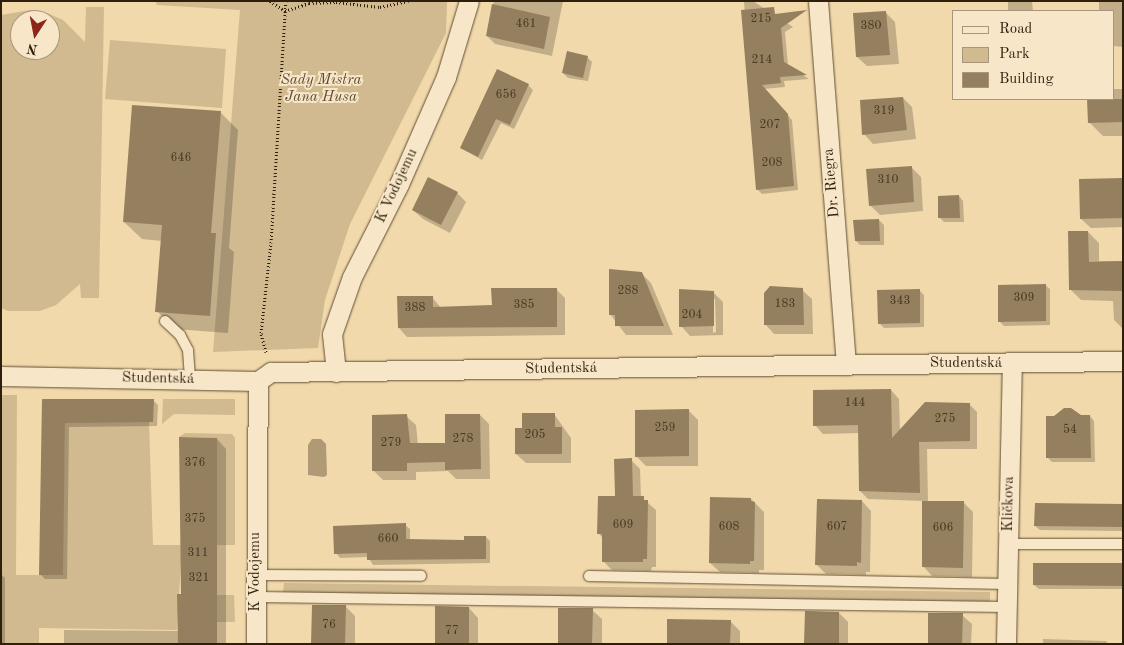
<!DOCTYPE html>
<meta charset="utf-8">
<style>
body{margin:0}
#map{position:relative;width:1124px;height:645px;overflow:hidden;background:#f2d9ab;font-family:"Old Standard TT",serif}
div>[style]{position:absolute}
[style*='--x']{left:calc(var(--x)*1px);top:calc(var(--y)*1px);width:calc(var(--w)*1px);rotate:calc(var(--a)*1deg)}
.green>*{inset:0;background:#d1b990}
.water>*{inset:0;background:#af9a75}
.shadow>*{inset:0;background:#0003}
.building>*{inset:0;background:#94805f}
.path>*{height:3px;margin-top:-1.5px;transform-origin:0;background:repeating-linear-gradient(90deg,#2e1f0d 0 1px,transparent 0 3.5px)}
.roads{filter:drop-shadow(0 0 1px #5f4e34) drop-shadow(0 0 1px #5f4e34)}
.lane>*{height:10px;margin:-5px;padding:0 5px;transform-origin:5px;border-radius:5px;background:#f7e6c8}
.street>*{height:19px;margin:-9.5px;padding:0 9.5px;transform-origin:9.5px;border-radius:9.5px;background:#f7e6c8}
span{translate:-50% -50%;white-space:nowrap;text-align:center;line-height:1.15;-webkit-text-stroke:4px #f7e6c8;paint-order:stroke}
.number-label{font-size:12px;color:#483722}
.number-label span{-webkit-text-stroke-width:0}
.park-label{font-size:15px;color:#5f4d34;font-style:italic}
.street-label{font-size:15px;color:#2e1f0d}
.frame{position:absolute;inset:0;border:2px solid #2e1f0d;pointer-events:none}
.legend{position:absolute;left:952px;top:10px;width:162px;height:90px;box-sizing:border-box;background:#f7e6c8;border:1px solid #a7967d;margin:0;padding:6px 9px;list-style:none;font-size:15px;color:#2e1f0d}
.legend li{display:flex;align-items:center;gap:10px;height:25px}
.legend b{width:25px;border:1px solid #a7967d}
.north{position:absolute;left:10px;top:10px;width:50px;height:50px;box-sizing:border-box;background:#f7e6c8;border:1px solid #a7967d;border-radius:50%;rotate:191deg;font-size:14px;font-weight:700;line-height:20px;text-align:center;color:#2e1f0d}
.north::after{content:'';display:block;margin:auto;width:18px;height:22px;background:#8f2418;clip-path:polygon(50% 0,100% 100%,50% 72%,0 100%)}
</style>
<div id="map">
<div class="green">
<i style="clip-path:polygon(155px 1px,447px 1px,446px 33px,350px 224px,325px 300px,318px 348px,213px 352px,240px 10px,157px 5px)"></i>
<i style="clip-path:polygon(evenodd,86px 7px,104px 7px,99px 298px,81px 298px,80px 284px,56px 305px,40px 311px,8px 311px,1px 308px,1px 15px,30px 10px,47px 13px,63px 20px,85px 42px,86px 7px,20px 20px,50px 20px,50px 50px,20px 50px,20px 20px)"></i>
<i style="clip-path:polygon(110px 40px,226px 49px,222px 108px,105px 99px)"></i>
<i style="clip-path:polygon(1px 395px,17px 395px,16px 575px,62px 575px,65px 422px,149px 422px,153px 545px,182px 545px,177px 630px,39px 628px,39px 644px,1px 644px)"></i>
<i style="clip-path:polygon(163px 399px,235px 399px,235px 415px,174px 414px,162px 424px)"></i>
<i style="clip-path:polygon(185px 433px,232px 434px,235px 438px,235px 545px,217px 545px,217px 438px,179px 437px)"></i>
<i style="clip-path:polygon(284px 583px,990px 592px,990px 602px,283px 593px)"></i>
<i style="clip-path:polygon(216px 595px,234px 595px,235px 622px,217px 622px)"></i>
</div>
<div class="water">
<i style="clip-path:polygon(312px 439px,321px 439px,326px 444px,327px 475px,324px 477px,308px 475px,308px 445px)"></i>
</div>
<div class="shadow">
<i style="clip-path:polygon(494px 1px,563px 1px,552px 56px,495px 44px,487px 36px)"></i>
<i style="clip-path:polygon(744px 1px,753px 1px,793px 27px,785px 32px,788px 65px,809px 79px,784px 81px,785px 87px,764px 89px,792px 120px,798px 190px,762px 194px,757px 189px)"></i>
<i style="clip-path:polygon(1008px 1px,1032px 1px,1033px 11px,1008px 11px)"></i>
<i style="clip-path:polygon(1099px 1px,1123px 1px,1123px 47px,1113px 46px,1113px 11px,1099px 11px)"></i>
<i style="clip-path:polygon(885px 12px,895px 22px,899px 64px,867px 66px,857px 57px)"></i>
<i style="clip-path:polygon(587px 57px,592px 62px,588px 81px,568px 78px,563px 73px)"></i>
<i style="clip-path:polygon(528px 85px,533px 90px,514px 129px,501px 123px,482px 160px,461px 148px)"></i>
<i style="clip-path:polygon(1113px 89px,1123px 89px,1123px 136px,1103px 136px,1089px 122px,1088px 99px,1113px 99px)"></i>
<i style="clip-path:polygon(903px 98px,912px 107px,916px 139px,873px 144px,864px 134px)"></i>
<i style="clip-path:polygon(220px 112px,238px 130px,229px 248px,234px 252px,228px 333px,174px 329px,157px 311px,162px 241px,142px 239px,124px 222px)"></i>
<i style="clip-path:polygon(911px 167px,921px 177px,923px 211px,880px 215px,870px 205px)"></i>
<i style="clip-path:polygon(1123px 179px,1123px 227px,1091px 228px,1081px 219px)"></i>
<i style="clip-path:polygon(457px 193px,466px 202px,450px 233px,423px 219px,413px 210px)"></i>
<i style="clip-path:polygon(959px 196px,963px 201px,964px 222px,944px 222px,939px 217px)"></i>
<i style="clip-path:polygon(879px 220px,884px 225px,884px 245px,860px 245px,856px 241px)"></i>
<i style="clip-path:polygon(1088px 232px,1099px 243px,1099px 261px,1123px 261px,1123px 329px,1114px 320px,1113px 301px,1081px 300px,1070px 289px)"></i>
<i style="clip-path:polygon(641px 273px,651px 283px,673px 335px,626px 335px,610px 314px)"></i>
<i style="clip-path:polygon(1045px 285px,1050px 289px,1050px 325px,1004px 326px,999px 321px)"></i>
<i style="clip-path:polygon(556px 289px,565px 298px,565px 335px,407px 337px,399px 328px,432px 297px,441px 308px,493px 306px)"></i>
<i style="clip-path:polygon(802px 290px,812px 299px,813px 334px,774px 334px,765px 324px)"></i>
<i style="clip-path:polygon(919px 290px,924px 295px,924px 327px,884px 328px,879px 323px)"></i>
<i style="clip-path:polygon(evenodd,713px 292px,723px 302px,723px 335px,690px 336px,681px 326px,713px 292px,713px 299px,715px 299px,716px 332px,713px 333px,713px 299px)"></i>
<i style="clip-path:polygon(891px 390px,899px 399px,900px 432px,969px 404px,977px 412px,977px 449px,927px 449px,928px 502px,964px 503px,973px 512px,972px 577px,932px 576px,923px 566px,924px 501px,868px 499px,860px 491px,859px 433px,823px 434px,815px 425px)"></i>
<i style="clip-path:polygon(153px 400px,158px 405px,157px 426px,69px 427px,67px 579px,45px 579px,40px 574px,43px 401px)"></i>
<i style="clip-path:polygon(689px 411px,698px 420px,698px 466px,646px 466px,636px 456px)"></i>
<i style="clip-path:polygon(554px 414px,571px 438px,571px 463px,526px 463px,516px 454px,523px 429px)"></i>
<i style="clip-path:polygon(480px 415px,489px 424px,490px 479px,456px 479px,448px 471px,416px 472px,416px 480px,383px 480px,373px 470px,406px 416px,416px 425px,418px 445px,446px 444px)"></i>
<i style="clip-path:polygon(1090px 416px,1094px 421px,1095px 462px,1052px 462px,1047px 457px,1054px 417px)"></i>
<i style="clip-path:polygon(217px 439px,226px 449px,226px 644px,64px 644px,64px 630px,179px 631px,182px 596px)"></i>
<i style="clip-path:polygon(631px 460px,640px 469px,641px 497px,656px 510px,656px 567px,652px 567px,651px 571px,612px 570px,603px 561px,603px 538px,598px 533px)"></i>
<i style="clip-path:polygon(751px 499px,764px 512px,764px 570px,759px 570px,759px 573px,720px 572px,710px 563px)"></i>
<i style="clip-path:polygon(862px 501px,871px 511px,870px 572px,866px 572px,866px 575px,826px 574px,817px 565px)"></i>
<i style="clip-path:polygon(1123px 506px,1123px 531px,1040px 530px,1035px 526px)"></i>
<i style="clip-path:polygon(405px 525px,410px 529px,410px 540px,465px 541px,486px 537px,490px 541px,490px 563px,373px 565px,368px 557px,340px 558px,336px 553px)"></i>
<i style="clip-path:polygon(1123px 564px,1123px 589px,1039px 589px,1034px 585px)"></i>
<i style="clip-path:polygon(1px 574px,5px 578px,5px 644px,1px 644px)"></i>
<i style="clip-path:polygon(345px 606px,355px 616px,355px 644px,313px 644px)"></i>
<i style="clip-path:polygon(469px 608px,478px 618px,478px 644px,436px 644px)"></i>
<i style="clip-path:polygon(592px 610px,602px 619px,602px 644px,559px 644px)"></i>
<i style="clip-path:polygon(839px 613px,848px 622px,848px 644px,806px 644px)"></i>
<i style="clip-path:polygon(962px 615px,972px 624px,971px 644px,929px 644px)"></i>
<i style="clip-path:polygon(730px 621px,740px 631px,740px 644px,668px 644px)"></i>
<i style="clip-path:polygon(1043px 639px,1106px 641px,1109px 644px,1043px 644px)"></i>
</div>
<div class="building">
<i style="clip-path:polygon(492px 4px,550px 17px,544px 49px,486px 36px)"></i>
<i style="clip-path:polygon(774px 7px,775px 14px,807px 10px,781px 28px,784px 62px,807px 75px,780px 77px,781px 83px,762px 85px,788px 114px,794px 186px,756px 190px,741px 10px)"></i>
<i style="clip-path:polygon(886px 11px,890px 55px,856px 57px,853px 13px)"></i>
<i style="clip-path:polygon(567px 51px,588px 56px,583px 78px,562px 73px)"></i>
<i style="clip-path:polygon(497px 69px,529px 84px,510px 125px,496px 119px,478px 157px,460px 148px)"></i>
<i style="clip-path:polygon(903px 97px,907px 130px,862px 135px,860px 100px)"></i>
<i style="clip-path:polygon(1087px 99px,1123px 99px,1123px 122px,1088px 123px)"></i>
<i style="clip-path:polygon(132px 105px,221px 111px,211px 233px,216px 233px,210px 316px,155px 312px,162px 225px,123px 222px)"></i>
<i style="clip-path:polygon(912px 166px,914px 202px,869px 206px,866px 169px)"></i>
<i style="clip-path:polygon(428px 177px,458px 192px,441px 225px,412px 210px)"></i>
<i style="clip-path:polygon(1123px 178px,1123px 218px,1080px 219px,1079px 179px)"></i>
<i style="clip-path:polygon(959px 195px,960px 218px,938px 218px,938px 196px)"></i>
<i style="clip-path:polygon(879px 219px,880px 241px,855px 241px,853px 220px)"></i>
<i style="clip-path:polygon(1068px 231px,1088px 231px,1089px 262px,1123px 261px,1123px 291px,1069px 290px)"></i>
<i style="clip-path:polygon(609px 269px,642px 272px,664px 326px,615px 326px,615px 315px,609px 315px)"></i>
<i style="clip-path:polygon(1046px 284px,1046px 321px,998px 322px,998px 285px)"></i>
<i style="clip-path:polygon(770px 286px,803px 288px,804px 325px,764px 325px,764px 293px)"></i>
<i style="clip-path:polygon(491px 288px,557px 288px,557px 327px,398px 328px,397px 296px,433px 296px,433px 307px,492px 305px)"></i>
<i style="clip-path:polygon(679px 289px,714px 291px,714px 326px,679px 327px)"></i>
<i style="clip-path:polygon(920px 289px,920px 323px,878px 324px,877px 290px)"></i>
<i style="clip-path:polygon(891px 389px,892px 438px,925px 402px,970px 403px,970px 441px,919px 442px,920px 493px,859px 491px,858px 425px,813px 426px,813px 390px)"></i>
<i style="clip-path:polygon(42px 399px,154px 399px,153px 422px,65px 423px,63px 575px,39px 575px)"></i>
<i style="clip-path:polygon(1064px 408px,1071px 408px,1081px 415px,1090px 415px,1091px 458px,1046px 458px,1046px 416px,1054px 416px)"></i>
<i style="clip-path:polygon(689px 409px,689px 456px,635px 457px,635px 410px)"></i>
<i style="clip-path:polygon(522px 413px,555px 413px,555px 427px,562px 427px,562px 454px,515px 454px,515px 428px,522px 428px)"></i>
<i style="clip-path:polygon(407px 414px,410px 443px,445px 443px,445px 414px,480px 414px,481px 469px,445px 470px,445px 462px,407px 463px,407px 471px,372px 471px,372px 415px)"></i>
<i style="clip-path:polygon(179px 437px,217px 438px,217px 644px,178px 644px,177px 594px,181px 594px)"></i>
<i style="clip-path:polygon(632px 458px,633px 496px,644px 496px,644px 500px,648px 500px,647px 559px,643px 559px,643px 562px,602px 562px,602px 534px,597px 534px,598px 496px,615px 496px,614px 459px)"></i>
<i style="clip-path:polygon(710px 497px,751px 498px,751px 501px,755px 502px,754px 561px,750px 561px,750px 564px,709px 563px)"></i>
<i style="clip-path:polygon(817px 499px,862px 500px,861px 563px,857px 562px,857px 566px,815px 565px)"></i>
<i style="clip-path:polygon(922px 501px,964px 501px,963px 568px,922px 567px)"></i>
<i style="clip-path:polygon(1035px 503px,1123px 504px,1123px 527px,1034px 526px)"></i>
<i style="clip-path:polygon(406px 523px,406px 539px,464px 540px,464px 536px,486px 536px,486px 559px,367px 560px,367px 553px,334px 554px,333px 526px)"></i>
<i style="clip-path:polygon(1033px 563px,1123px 563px,1123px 586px,1033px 585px)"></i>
<i style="clip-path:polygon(312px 605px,346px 605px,345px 644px,311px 644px)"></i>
<i style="clip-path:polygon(435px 606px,469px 607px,469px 644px,435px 644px)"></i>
<i style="clip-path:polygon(558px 608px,593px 608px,592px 644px,558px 644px)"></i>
<i style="clip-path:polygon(805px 611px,839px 612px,839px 644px,804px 644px)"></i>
<i style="clip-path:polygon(928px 613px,963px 613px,962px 644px,928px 644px)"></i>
<i style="clip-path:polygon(667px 619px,731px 620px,730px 644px,667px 644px)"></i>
</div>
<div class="path">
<i style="--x:270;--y:1;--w:18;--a:34"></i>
<i style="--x:285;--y:11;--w:25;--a:-18"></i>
<i style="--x:309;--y:3;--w:27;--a:-2"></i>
<i style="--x:336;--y:2;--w:44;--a:6.5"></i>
<i style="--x:380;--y:7;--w:29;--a:-12"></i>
<i style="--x:266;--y:352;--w:20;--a:-105"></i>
<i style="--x:261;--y:333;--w:91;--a:-83.7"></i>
<i style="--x:271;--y:243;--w:242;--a:-86.5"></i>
</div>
<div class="roads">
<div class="lane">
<i style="--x:165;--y:321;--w:21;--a:43"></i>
<i style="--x:180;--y:335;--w:17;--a:62"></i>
<i style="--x:188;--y:350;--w:29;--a:86"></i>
<i style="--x:1008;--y:544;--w:115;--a:0"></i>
<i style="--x:256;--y:575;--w:165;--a:0.3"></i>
<i style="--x:589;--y:576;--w:418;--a:1.1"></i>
<i style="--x:256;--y:597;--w:750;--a:0.76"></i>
</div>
<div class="street">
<i style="--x:818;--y:1;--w:365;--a:85.6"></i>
<i style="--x:336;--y:372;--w:38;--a:-96"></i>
<i style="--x:332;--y:334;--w:60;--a:-70.7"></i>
<i style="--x:352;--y:277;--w:104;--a:-63.2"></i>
<i style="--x:399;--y:184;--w:117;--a:-66.3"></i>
<i style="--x:446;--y:77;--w:79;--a:-73.2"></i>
<i style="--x:1;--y:376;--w:257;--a:1.1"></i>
<i style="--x:258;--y:381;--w:16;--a:-35"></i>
<i style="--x:271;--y:372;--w:852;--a:-0.74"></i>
<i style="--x:256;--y:644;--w:263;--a:-89.6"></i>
<i style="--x:1006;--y:644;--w:280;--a:-88.8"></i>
</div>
</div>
<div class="number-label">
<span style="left:761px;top:20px">215</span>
<span style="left:526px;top:25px">461</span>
<span style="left:871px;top:27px">380</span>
<span style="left:762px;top:61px">214</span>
<span style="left:506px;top:96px">656</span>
<span style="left:884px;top:112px">319</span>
<span style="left:770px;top:126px">207</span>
<span style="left:181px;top:159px">646</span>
<span style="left:772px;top:164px">208</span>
<span style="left:888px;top:181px">310</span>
<span style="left:628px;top:292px">288</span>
<span style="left:1024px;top:299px">309</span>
<span style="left:900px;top:302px">343</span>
<span style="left:785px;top:305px">183</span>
<span style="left:524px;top:306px">385</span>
<span style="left:415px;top:309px">388</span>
<span style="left:692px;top:316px">204</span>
<span style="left:855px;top:404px">144</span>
<span style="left:945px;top:420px">275</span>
<span style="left:665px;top:429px">259</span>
<span style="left:1070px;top:431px">54</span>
<span style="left:535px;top:436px">205</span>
<span style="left:463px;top:440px">278</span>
<span style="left:391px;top:444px">279</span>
<span style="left:195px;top:464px">376</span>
<span style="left:195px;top:520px">375</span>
<span style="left:623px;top:526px">609</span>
<span style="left:729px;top:528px">608</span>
<span style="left:837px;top:528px">607</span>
<span style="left:943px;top:529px">606</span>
<span style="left:388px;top:540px">660</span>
<span style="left:198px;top:554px">311</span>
<span style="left:199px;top:579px">321</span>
<span style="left:329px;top:626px">76</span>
<span style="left:452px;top:632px">77</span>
</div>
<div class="park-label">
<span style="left:321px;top:89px">Sady Mistra<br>Jana Husa</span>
</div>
<div class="street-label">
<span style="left:832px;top:183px;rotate:-95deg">Dr. Riegra</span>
<span style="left:397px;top:186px;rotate:-65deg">K Vodojemu</span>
<span style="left:966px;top:364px">Studentská</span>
<span style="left:561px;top:369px;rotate:-1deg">Studentská</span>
<span style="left:158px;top:379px;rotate:1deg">Studentská</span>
<span style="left:1009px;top:504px;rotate:-89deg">Kličkova</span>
<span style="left:256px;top:572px;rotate:-90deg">K Vodojemu</span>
</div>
<div class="frame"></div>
<ul class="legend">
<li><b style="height:6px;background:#f7e6c8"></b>Road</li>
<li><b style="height:14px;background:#d1b990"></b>Park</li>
<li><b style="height:14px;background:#94805f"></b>Building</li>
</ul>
<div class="north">N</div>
</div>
